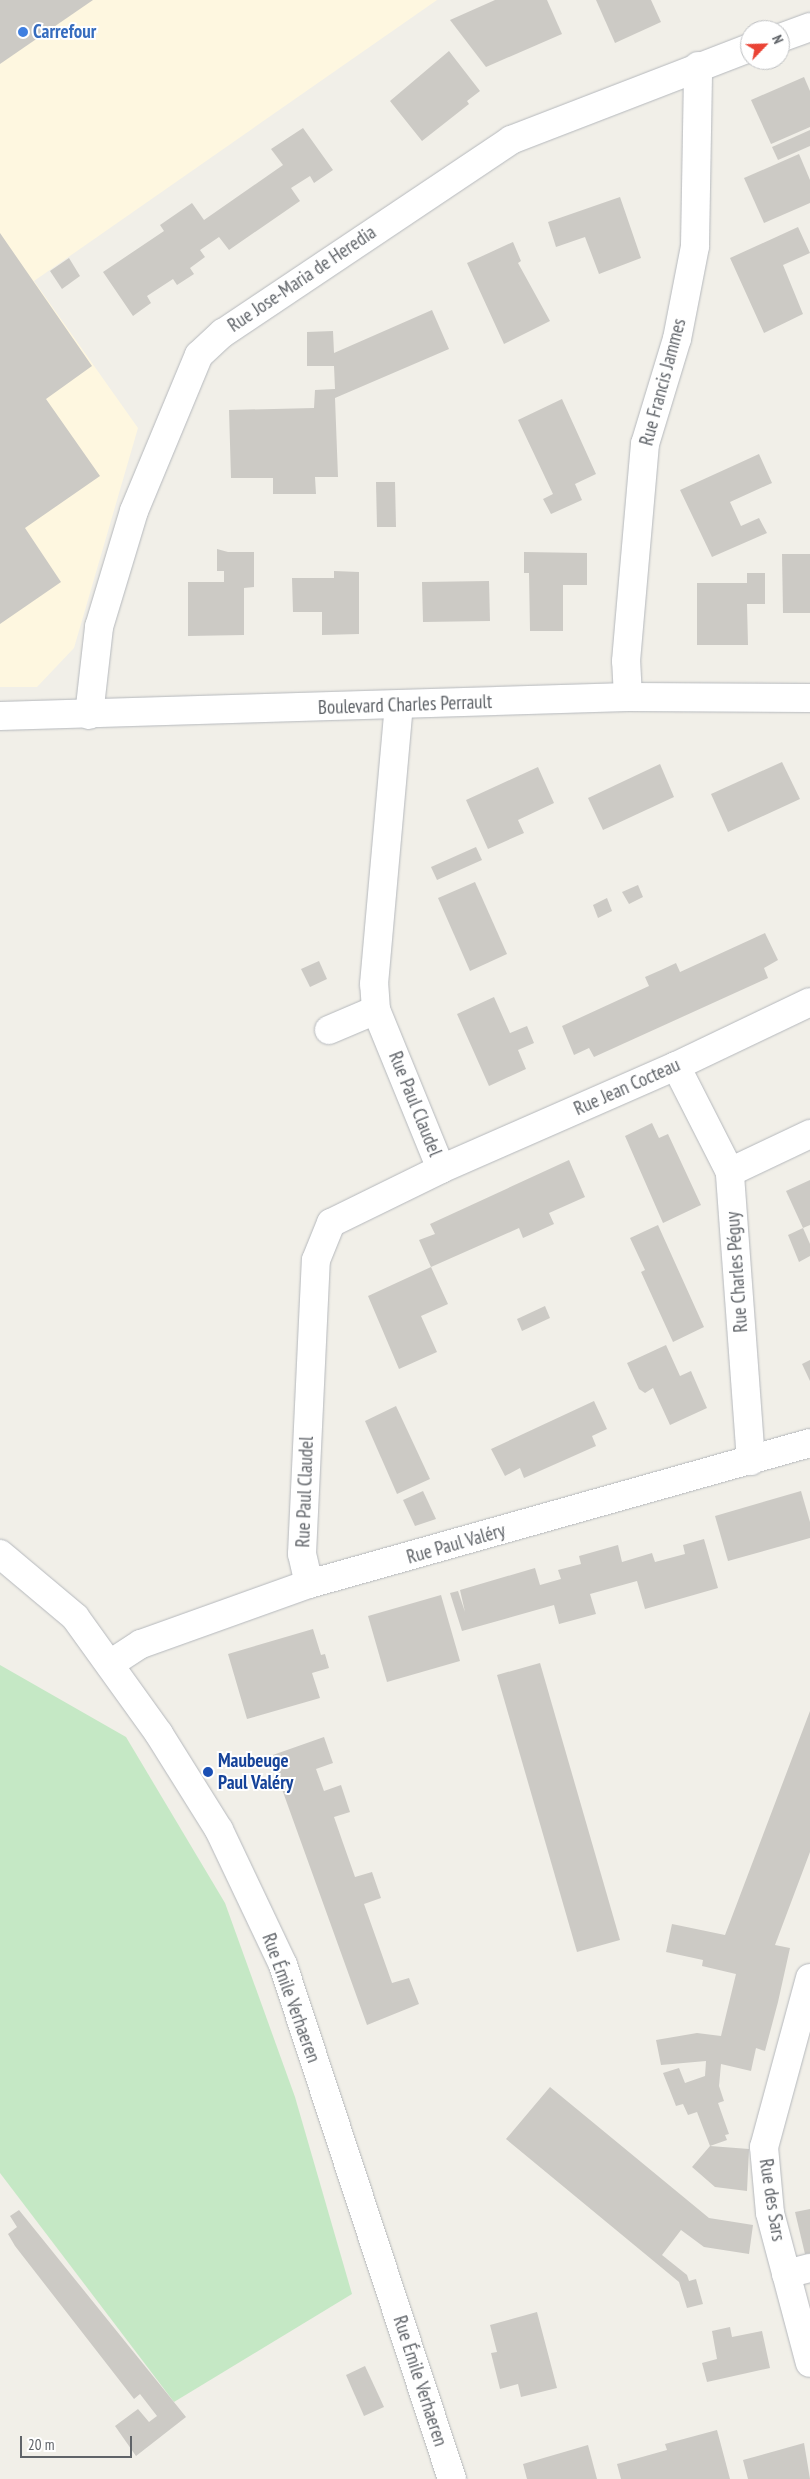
<!DOCTYPE html>
<meta charset="utf-8">
<style>
body{margin:0}
#map{position:relative;width:810px;height:2479px;overflow:hidden;background:#f1efe8;font-family:"PT Sans Narrow",sans-serif}
div>[style]{position:absolute}
[style*='--x']{left:calc(var(--x)*1px);top:calc(var(--y)*1px);width:calc(var(--w)*1px);rotate:calc(var(--a)*1deg)}
.commercial>*{inset:0;background:#fef7e0}
.green>*{inset:0;background:#c5e8c5}
.building>*{inset:0;background:#cccac5}
.roads{filter:drop-shadow(0 0 1px #b5b8bc) drop-shadow(0 0 1px #b5b8bc)}
.minor>*{height:28px;margin:-14px;padding:0 14px;transform-origin:14px;border-radius:14px;background:#fff}
.dots>*{width:14px;height:14px;translate:-50% -50%;box-sizing:border-box;border:2px solid #fff;border-radius:50%}
span{translate:-50% -50%;white-space:nowrap;text-align:center;line-height:1.15;-webkit-text-stroke:4px #fff;paint-order:stroke}
.shop-label{font-size:19px;color:#366cbe;font-weight:700}
.left{translate:0 -50%;text-align:left}
.street-label{font-size:19px;color:#5f6368}
.transit-label{font-size:19px;color:#164399;font-weight:700}
.north{position:absolute;left:740px;top:20px;width:50px;height:50px;box-sizing:border-box;background:#fff;border:1px solid #bfc1c3;border-radius:50%;rotate:66deg;font-size:14px;font-weight:700;line-height:20px;text-align:center;color:#5f6368}
.north::after{content:'';display:block;margin:auto;width:18px;height:22px;background:#ea4335;clip-path:polygon(50% 0,100% 100%,50% 72%,0 100%)}
.scale{position:absolute;left:20px;top:2436px;width:112px;height:22px;box-sizing:border-box;border:2px solid #5f6368;border-top:0;padding-left:6px;font-size:15px;line-height:18px;white-space:nowrap;color:#5f6368;-webkit-text-stroke:4px #fff;paint-order:stroke}
</style>
<div id="map">
<div class="commercial">
<i style="clip-path:polygon(0 0,437px 0,34px 281px,138px 428px,74px 648px,37px 687px,0 687px)"></i>
</div>
<div class="green">
<i style="clip-path:polygon(0 1665px,126px 1737px,225px 1903px,295px 2097px,352px 2294px,174px 2402px,0 2173px)"></i>
</div>
<div class="building">
<i style="clip-path:polygon(0 0,93px 0,0 64px)"></i>
<i style="clip-path:polygon(495px 0,547px 0,562px 34px,486px 67px,450px 20px)"></i>
<i style="clip-path:polygon(596px 0,651px 0,661px 22px,615px 43px)"></i>
<i style="clip-path:polygon(449px 51px,480px 91px,467px 101px,469px 104px,422px 141px,390px 101px)"></i>
<i style="clip-path:polygon(804px 77px,810px 91px,810px 127px,771px 144px,751px 100px)"></i>
<i style="clip-path:polygon(303px 128px,333px 170px,314px 183px,310px 176px,291px 188px,300px 201px,229px 250px,219px 237px,200px 250px,205px 257px,190px 268px,194px 274px,177px 285px,173px 279px,147px 296px,151px 303px,133px 316px,103px 272px,164px 231px,160px 225px,192px 203px,204px 220px,283px 165px,271px 149px)"></i>
<i style="clip-path:polygon(810px 130px,810px 146px,778px 160px,772px 147px)"></i>
<i style="clip-path:polygon(799px 154px,810px 180px,810px 203px,764px 223px,744px 178px)"></i>
<i style="clip-path:polygon(620px 197px,641px 258px,599px 274px,585px 237px,556px 247px,548px 222px)"></i>
<i style="clip-path:polygon(798px 227px,810px 253px,783px 265px,803px 314px,764px 333px,730px 258px)"></i>
<i style="clip-path:polygon(0 233px,92px 366px,46px 399px,100px 476px,25px 528px,61px 582px,0 624px)"></i>
<i style="clip-path:polygon(513px 242px,521px 261px,518px 263px,550px 321px,504px 344px,467px 263px)"></i>
<i style="clip-path:polygon(69px 258px,80px 276px,62px 289px,50px 271px)"></i>
<i style="clip-path:polygon(432px 310px,449px 349px,335px 398px,338px 477px,315px 477px,316px 494px,273px 494px,273px 478px,231px 478px,229px 410px,314px 408px,315px 390px,335px 389px,334px 366px,307px 366px,307px 332px,333px 331px,334px 353px)"></i>
<i style="clip-path:polygon(562px 399px,596px 474px,575px 484px,582px 500px,551px 514px,543px 499px,553px 494px,518px 420px)"></i>
<i style="clip-path:polygon(759px 454px,772px 483px,730px 502px,741px 526px,759px 518px,767px 533px,712px 557px,680px 490px)"></i>
<i style="clip-path:polygon(376px 482px,395px 482px,396px 527px,377px 527px)"></i>
<i style="clip-path:polygon(217px 549px,228px 552px,254px 552px,254px 587px,244px 588px,244px 635px,188px 636px,188px 582px,224px 582px,224px 571px,217px 571px)"></i>
<i style="clip-path:polygon(524px 552px,587px 553px,587px 585px,563px 585px,563px 631px,530px 631px,529px 573px,524px 573px)"></i>
<i style="clip-path:polygon(782px 554px,810px 554px,810px 613px,783px 613px)"></i>
<i style="clip-path:polygon(334px 571px,359px 572px,359px 634px,322px 635px,322px 612px,293px 612px,292px 578px,334px 578px)"></i>
<i style="clip-path:polygon(747px 573px,765px 573px,765px 604px,747px 604px,748px 645px,697px 645px,697px 583px,747px 583px)"></i>
<i style="clip-path:polygon(489px 581px,490px 621px,423px 622px,422px 582px)"></i>
<i style="clip-path:polygon(782px 762px,800px 799px,728px 832px,711px 794px)"></i>
<i style="clip-path:polygon(660px 764px,674px 797px,603px 830px,588px 798px)"></i>
<i style="clip-path:polygon(538px 767px,554px 803px,518px 820px,524px 833px,488px 849px,466px 800px)"></i>
<i style="clip-path:polygon(476px 847px,482px 860px,437px 880px,431px 867px)"></i>
<i style="clip-path:polygon(475px 882px,507px 954px,470px 971px,438px 898px)"></i>
<i style="clip-path:polygon(638px 885px,643px 897px,629px 904px,622px 892px)"></i>
<i style="clip-path:polygon(607px 898px,612px 911px,598px 918px,593px 905px)"></i>
<i style="clip-path:polygon(765px 933px,778px 960px,764px 968px,768px 978px,594px 1057px,589px 1048px,574px 1055px,562px 1026px,649px 986px,645px 977px,661px 970px,676px 963px,680px 972px)"></i>
<i style="clip-path:polygon(319px 961px,327px 979px,310px 987px,301px 969px)"></i>
<i style="clip-path:polygon(494px 997px,510px 1033px,527px 1026px,534px 1043px,518px 1050px,526px 1069px,489px 1086px,457px 1014px)"></i>
<i style="clip-path:polygon(652px 1123px,659px 1138px,668px 1134px,701px 1205px,663px 1223px,625px 1136px)"></i>
<i style="clip-path:polygon(569px 1160px,585px 1197px,549px 1213px,554px 1224px,523px 1238px,519px 1228px,431px 1267px,419px 1240px,435px 1234px,430px 1224px)"></i>
<i style="clip-path:polygon(810px 1180px,810px 1225px,803px 1228px,786px 1191px)"></i>
<i style="clip-path:polygon(658px 1225px,704px 1327px,673px 1342px,641px 1272px,645px 1270px,630px 1238px)"></i>
<i style="clip-path:polygon(803px 1228px,810px 1244px,810px 1256px,799px 1262px,788px 1235px)"></i>
<i style="clip-path:polygon(431px 1267px,448px 1304px,421px 1316px,437px 1352px,399px 1369px,368px 1296px)"></i>
<i style="clip-path:polygon(545px 1306px,550px 1318px,522px 1331px,517px 1319px)"></i>
<i style="clip-path:polygon(666px 1345px,680px 1376px,691px 1371px,707px 1408px,670px 1425px,653px 1388px,645px 1393px,639px 1389px,627px 1363px)"></i>
<i style="clip-path:polygon(810px 1360px,810px 1381px,802px 1364px)"></i>
<i style="clip-path:polygon(594px 1401px,607px 1429px,592px 1436px,596px 1446px,524px 1478px,520px 1468px,505px 1476px,491px 1449px)"></i>
<i style="clip-path:polygon(396px 1406px,430px 1479px,397px 1494px,365px 1421px)"></i>
<i style="clip-path:polygon(423px 1491px,436px 1519px,415px 1526px,403px 1500px)"></i>
<i style="clip-path:polygon(801px 1491px,810px 1522px,810px 1538px,728px 1561px,715px 1516px)"></i>
<i style="clip-path:polygon(704px 1539px,718px 1588px,645px 1609px,637px 1581px,590px 1594px,596px 1614px,559px 1624px,554px 1605px,462px 1631px,450px 1593px,458px 1591px,465px 1612px,460px 1590px,535px 1568px,540px 1585px,561px 1579px,558px 1570px,581px 1564px,579px 1556px,618px 1545px,622px 1562px,652px 1553px,655px 1562px,685px 1554px,683px 1545px)"></i>
<i style="clip-path:polygon(441px 1595px,460px 1661px,387px 1682px,368px 1616px)"></i>
<i style="clip-path:polygon(313px 1629px,321px 1655px,325px 1654px,329px 1668px,312px 1673px,320px 1698px,247px 1719px,228px 1654px)"></i>
<i style="clip-path:polygon(540px 1663px,620px 1940px,577px 1952px,497px 1675px)"></i>
<i style="clip-path:polygon(810px 1711px,810px 1852px,775px 1945px,790px 1948px,778px 2002px,765px 2051px,756px 2048px,751px 2071px,721px 2064px,719px 2086px,724px 2101px,718px 2103px,729px 2134px,725px 2135px,727px 2140px,710px 2146px,749px 2149px,747px 2191px,715px 2187px,692px 2167px,710px 2146px,697px 2112px,688px 2115px,683px 2104px,676px 2106px,663px 2073px,679px 2068px,685px 2083px,705px 2076px,706px 2061px,661px 2065px,656px 2040px,697px 2033px,721px 2036px,736px 1974px,702px 1966px,703px 1960px,666px 1952px,672px 1924px,725px 1935px)"></i>
<i style="clip-path:polygon(324px 1737px,333px 1763px,316px 1769px,324px 1791px,341px 1785px,350px 1812px,334px 1817px,343px 1843px,355px 1877px,372px 1872px,381px 1898px,364px 1904px,392px 1983px,409px 1978px,419px 2004px,367px 2025px,270px 1756px)"></i>
<i style="clip-path:polygon(550px 2087px,709px 2218px,753px 2225px,749px 2254px,704px 2247px,681px 2230px,662px 2255px,687px 2275px,689px 2281px,696px 2279px,703px 2304px,687px 2308px,679px 2282px,506px 2139px)"></i>
<i style="clip-path:polygon(810px 2209px,810px 2253px,805px 2254px,795px 2212px)"></i>
<i style="clip-path:polygon(19px 2210px,186px 2417px,136px 2456px,115px 2426px,138px 2409px,149px 2422px,157px 2416px,140px 2394px,134px 2399px,15px 2246px,8px 2234px,17px 2227px,10px 2216px)"></i>
<i style="clip-path:polygon(537px 2312px,557px 2388px,521px 2397px,518px 2384px,500px 2389px,491px 2353px,497px 2352px,490px 2325px)"></i>
<i style="clip-path:polygon(730px 2327px,732px 2337px,762px 2331px,770px 2368px,707px 2382px,702px 2363px,717px 2359px,712px 2331px)"></i>
<i style="clip-path:polygon(365px 2366px,384px 2407px,364px 2416px,346px 2375px)"></i>
<i style="clip-path:polygon(717px 2430px,730px 2479px,621px 2479px,617px 2464px,667px 2450px,665px 2444px)"></i>
<i style="clip-path:polygon(804px 2443px,810px 2479px,748px 2479px,743px 2460px)"></i>
<i style="clip-path:polygon(588px 2445px,597px 2479px,527px 2479px,523px 2464px)"></i>
</div>
<div class="roads">
<div class="minor">
<i style="--x:780;--y:38;--w:32;--a:-20"></i>
<i style="--x:628;--y:697;--w:36;--a:-93"></i>
<i style="--x:626;--y:661;--w:218;--a:-85"></i>
<i style="--x:645;--y:444;--w:110;--a:-73.1"></i>
<i style="--x:677;--y:339;--w:95;--a:-79"></i>
<i style="--x:695;--y:246;--w:180;--a:-89"></i>
<i style="--x:89;--y:715;--w:89;--a:-83.5"></i>
<i style="--x:99;--y:627;--w:121;--a:-73.2"></i>
<i style="--x:134;--y:511;--w:169;--a:-67.4"></i>
<i style="--x:199;--y:355;--w:33;--a:-43"></i>
<i style="--x:223;--y:333;--w:347;--a:-33.8"></i>
<i style="--x:511;--y:140;--w:256;--a:-21.1"></i>
<i style="--x:0;--y:716;--w:628;--a:-1.73"></i>
<i style="--x:628;--y:697;--w:182;--a:0.3"></i>
<i style="--x:329;--y:1030;--w:51;--a:-23.1"></i>
<i style="--x:676;--y:1066;--w:119;--a:63"></i>
<i style="--x:441;--y:1169;--w:257;--a:-23.7"></i>
<i style="--x:676;--y:1066;--w:148;--a:-25.5"></i>
<i style="--x:751;--y:1461;--w:290;--a:-94.2"></i>
<i style="--x:730;--y:1172;--w:89;--a:-25.4"></i>
<i style="--x:0;--y:1554;--w:98;--a:40"></i>
<i style="--x:75;--y:1617;--w:144;--a:54.3"></i>
<i style="--x:159;--y:1734;--w:113;--a:58"></i>
<i style="--x:219;--y:1830;--w:149;--a:64.6"></i>
<i style="--x:283;--y:1965;--w:541;--a:71.8"></i>
<i style="--x:309;--y:1584;--w:31;--a:-103"></i>
<i style="--x:302;--y:1554;--w:294;--a:-87.3"></i>
<i style="--x:316;--y:1260;--w:40;--a:-68"></i>
<i style="--x:331;--y:1223;--w:123;--a:-26.1"></i>
<i style="--x:441;--y:1169;--w:172;--a:-112.2"></i>
<i style="--x:376;--y:1010;--w:26;--a:-94"></i>
<i style="--x:374;--y:984;--w:280;--a:-84.9"></i>
<i style="--x:110;--y:1664;--w:37;--a:-33"></i>
<i style="--x:141;--y:1644;--w:178;--a:-19.7"></i>
<i style="--x:309;--y:1584;--w:520;--a:-15.72"></i>
<i style="--x:810;--y:1978;--w:175;--a:105.2"></i>
<i style="--x:764;--y:2147;--w:66;--a:84.8"></i>
<i style="--x:770;--y:2213;--w:155;--a:75.1"></i>
<i style="--x:786;--y:2274;--w:25;--a:-14"></i>
</div>
</div>
<div class="dots">
<i style="left:23px;top:32px;background:#3f7fe0"></i>
<i style="left:208px;top:1772px;background:#1a4fb4"></i>
</div>
<div class="shop-label">
<span class="left" style="left:33px;top:32px">Carrefour</span>
</div>
<div class="street-label">
<span style="left:302px;top:279px;rotate:-34deg">Rue Jose-Maria de Heredia</span>
<span style="left:663px;top:382px;rotate:-75deg">Rue Francis Jammes</span>
<span style="left:405px;top:705px;rotate:-2deg">Boulevard Charles Perrault</span>
<span style="left:627px;top:1087px;rotate:-24deg">Rue Jean Cocteau</span>
<span style="left:415px;top:1104px;rotate:68deg">Rue Paul Claudel</span>
<span style="left:737px;top:1272px;rotate:-94deg">Rue Charles Péguy</span>
<span style="left:305px;top:1492px;rotate:-88deg">Rue Paul Claudel</span>
<span style="left:456px;top:1544px;rotate:-16deg">Rue Paul Valéry</span>
<span style="left:291px;top:1998px;rotate:70deg">Rue Émile Verhaeren</span>
<span style="left:772px;top:2200px;rotate:81deg">Rue des Sars</span>
<span style="left:420px;top:2381px;rotate:72deg">Rue Émile Verhaeren</span>
</div>
<div class="transit-label">
<span class="left" style="left:218px;top:1772px">Maubeuge<br>Paul Valéry</span>
</div>
<div class="north">N</div>
<div class="scale">20 m</div>
</div>
